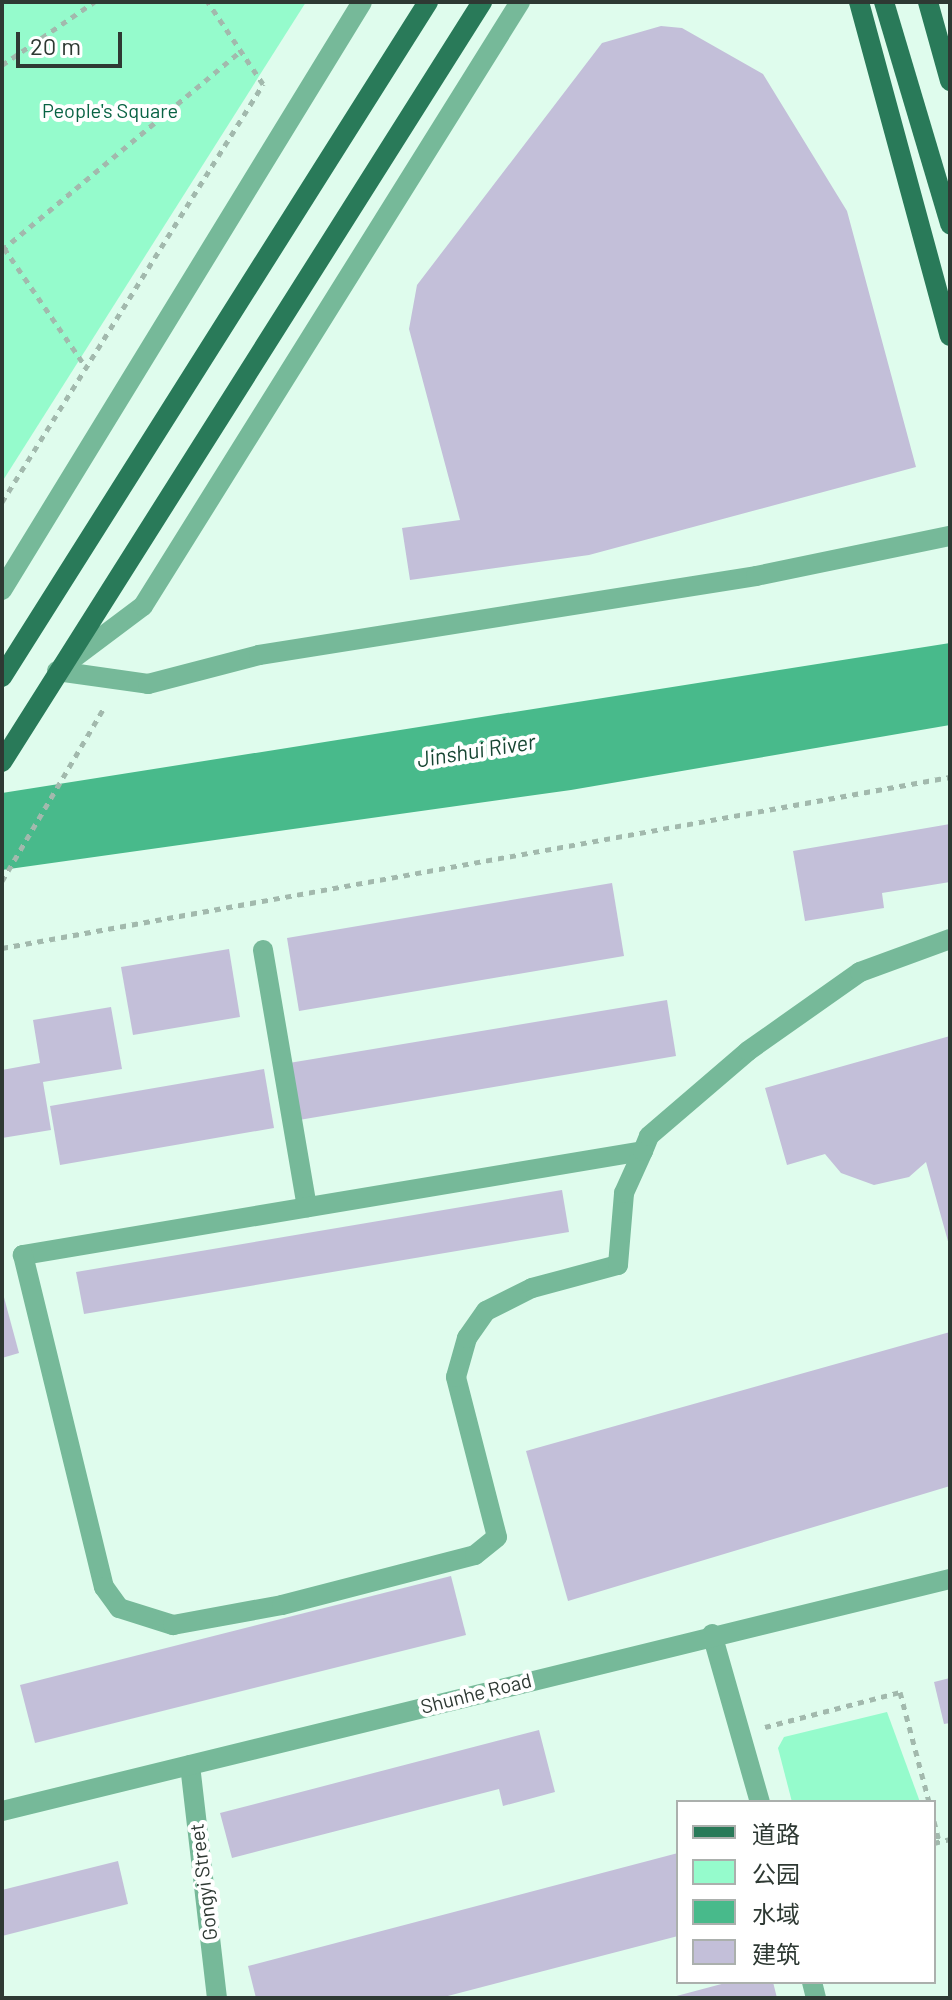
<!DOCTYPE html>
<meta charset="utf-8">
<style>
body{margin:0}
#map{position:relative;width:952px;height:2000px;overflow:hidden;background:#dffced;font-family:Barlow,"Noto Sans SC",sans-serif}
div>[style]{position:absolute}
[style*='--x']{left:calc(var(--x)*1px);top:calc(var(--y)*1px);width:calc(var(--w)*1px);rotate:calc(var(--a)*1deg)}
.green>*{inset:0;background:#95fbcc}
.water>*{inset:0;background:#48ba8b}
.building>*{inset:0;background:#c3bfd9}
.path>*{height:5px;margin-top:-2.5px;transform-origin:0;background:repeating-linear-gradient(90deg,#a2b9ad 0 6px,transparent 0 12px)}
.minor>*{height:20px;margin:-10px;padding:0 10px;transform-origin:10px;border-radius:10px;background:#76b999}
.major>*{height:20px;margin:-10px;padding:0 10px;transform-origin:10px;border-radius:10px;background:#297a59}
span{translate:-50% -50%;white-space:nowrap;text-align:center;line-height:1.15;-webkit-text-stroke:8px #fff;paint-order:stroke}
.park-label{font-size:20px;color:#096344}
.street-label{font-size:20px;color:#2e3933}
.water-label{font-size:22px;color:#164532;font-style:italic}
.frame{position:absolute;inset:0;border:4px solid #2e3933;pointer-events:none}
.legend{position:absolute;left:676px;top:1800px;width:260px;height:184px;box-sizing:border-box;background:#fff;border:2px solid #abb0ad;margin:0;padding:10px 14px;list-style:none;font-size:24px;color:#2e3933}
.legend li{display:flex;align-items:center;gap:16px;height:40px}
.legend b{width:40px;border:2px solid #abb0ad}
.scale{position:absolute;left:16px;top:32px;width:106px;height:36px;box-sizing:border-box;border:4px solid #2e3933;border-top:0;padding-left:10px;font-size:24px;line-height:28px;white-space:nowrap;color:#2e3933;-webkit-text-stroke:6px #fff;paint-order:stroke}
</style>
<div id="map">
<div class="green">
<i style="clip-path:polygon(2px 2px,306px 2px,2px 482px)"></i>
<i style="clip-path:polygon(887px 1712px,920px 1802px,792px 1802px,778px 1748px,784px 1737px)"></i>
</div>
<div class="water">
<i style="clip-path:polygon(950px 643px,950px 725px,571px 790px,2px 870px,2px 793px)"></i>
</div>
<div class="building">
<i style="clip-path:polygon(661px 26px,682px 28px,763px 74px,847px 211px,916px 467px,589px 555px,410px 580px,402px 528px,460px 520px,409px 329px,417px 285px,602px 43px)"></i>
<i style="clip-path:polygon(950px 824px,950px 882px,882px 893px,884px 908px,805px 921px,793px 851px)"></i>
<i style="clip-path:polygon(612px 883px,624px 956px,299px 1011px,287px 938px)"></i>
<i style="clip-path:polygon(229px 949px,240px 1017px,133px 1035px,121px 967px)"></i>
<i style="clip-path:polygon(667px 1000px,676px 1056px,299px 1120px,289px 1063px)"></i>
<i style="clip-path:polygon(111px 1007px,122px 1069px,43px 1082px,51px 1130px,2px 1138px,2px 1070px,40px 1063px,33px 1020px)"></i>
<i style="clip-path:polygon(950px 1036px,950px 1245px,949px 1245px,926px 1162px,909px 1177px,874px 1185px,841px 1173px,825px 1154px,787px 1165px,765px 1088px)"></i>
<i style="clip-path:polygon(264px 1069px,274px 1128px,60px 1165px,50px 1106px)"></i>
<i style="clip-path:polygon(562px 1190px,569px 1232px,84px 1314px,76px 1272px)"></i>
<i style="clip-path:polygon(2px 1290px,19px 1353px,2px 1358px)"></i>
<i style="clip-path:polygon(950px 1332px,950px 1486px,568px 1601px,526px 1451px)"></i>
<i style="clip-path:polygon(451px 1576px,466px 1635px,35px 1743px,20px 1685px)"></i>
<i style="clip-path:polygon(950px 1678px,950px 1723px,944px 1724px,934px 1682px)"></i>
<i style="clip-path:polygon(539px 1730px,555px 1792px,503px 1806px,499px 1789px,232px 1858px,220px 1813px)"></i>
<i style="clip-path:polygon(678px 1853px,678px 1936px,440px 1998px,256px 1998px,248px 1966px)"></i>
<i style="clip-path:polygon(118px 1861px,128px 1904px,2px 1936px,2px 1890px)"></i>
<i style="clip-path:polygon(729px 1982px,773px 1982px,777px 1998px,669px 1998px)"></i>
</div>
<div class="path">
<i style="--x:2;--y:65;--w:112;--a:-34.4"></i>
<i style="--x:4;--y:248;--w:143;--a:55.5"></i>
<i style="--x:2;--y:250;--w:311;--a:-39.8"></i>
<i style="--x:2;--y:502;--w:493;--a:-58"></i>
<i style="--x:263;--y:84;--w:99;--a:-123.9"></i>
<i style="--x:2;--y:881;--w:203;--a:-59.5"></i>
<i style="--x:2;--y:948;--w:963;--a:-10.23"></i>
<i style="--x:765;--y:1727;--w:139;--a:-14.5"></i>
<i style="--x:900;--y:1692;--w:114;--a:75.2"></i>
<i style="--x:934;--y:1821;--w:21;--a:76"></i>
<i style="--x:934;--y:1843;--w:16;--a:-14"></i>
</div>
<div class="minor">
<i style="--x:2;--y:590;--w:689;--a:-58.52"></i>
<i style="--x:63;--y:666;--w:100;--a:-36.9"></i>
<i style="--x:143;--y:606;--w:712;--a:-58.03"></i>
<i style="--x:57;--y:671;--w:92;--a:8.1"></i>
<i style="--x:148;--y:684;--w:115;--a:-14.6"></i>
<i style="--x:259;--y:655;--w:503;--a:-9.03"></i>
<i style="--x:756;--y:576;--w:198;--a:-11.7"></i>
<i style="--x:263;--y:950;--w:261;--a:80.3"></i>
<i style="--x:643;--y:1151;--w:629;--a:170.48"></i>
<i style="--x:23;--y:1255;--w:342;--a:76.3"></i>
<i style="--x:104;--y:1587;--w:26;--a:54"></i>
<i style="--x:119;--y:1608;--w:57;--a:17.5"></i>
<i style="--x:173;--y:1625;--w:111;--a:-10.4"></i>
<i style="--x:282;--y:1605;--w:199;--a:-14.5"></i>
<i style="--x:475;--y:1555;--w:28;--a:-39"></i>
<i style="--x:497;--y:1537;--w:165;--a:-104.4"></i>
<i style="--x:456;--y:1377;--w:41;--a:-74.2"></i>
<i style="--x:467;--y:1338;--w:33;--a:-55"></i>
<i style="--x:486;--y:1311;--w:51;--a:-26.6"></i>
<i style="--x:532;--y:1288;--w:89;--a:-15"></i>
<i style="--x:618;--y:1265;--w:72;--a:-85.2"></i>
<i style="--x:624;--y:1193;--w:46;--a:-65.7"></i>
<i style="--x:643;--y:1151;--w:16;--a:-68"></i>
<i style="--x:649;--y:1136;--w:130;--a:-40.6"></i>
<i style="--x:748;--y:1051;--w:137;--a:-35.2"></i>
<i style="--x:860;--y:972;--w:96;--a:-20.1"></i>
<i style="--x:712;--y:1634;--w:175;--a:74.1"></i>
<i style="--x:190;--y:1765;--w:235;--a:83.4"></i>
<i style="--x:2;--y:1811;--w:976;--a:-13.75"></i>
<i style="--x:812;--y:1982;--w:16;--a:76"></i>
</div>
<div class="major">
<i style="--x:859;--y:2;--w:346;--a:74.8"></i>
<i style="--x:884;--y:2;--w:232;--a:73.4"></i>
<i style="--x:928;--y:2;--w:82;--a:74.4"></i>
<i style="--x:2;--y:677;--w:798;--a:-57.74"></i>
<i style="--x:2;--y:762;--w:899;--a:-57.72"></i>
</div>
<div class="park-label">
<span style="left:110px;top:110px">People's Square</span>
</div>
<div class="street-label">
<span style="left:476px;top:1693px;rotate:-14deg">Shunhe Road</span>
<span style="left:203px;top:1882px;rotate:-97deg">Gongyi Street</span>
</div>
<div class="water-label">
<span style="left:476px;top:750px;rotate:-9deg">Jinshui River</span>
</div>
<div class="frame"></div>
<ul class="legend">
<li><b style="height:10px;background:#297a59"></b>道路</li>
<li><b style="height:22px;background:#95fbcc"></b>公园</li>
<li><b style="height:22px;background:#48ba8b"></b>水域</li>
<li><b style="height:22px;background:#c3bfd9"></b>建筑</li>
</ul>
<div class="scale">20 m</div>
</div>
